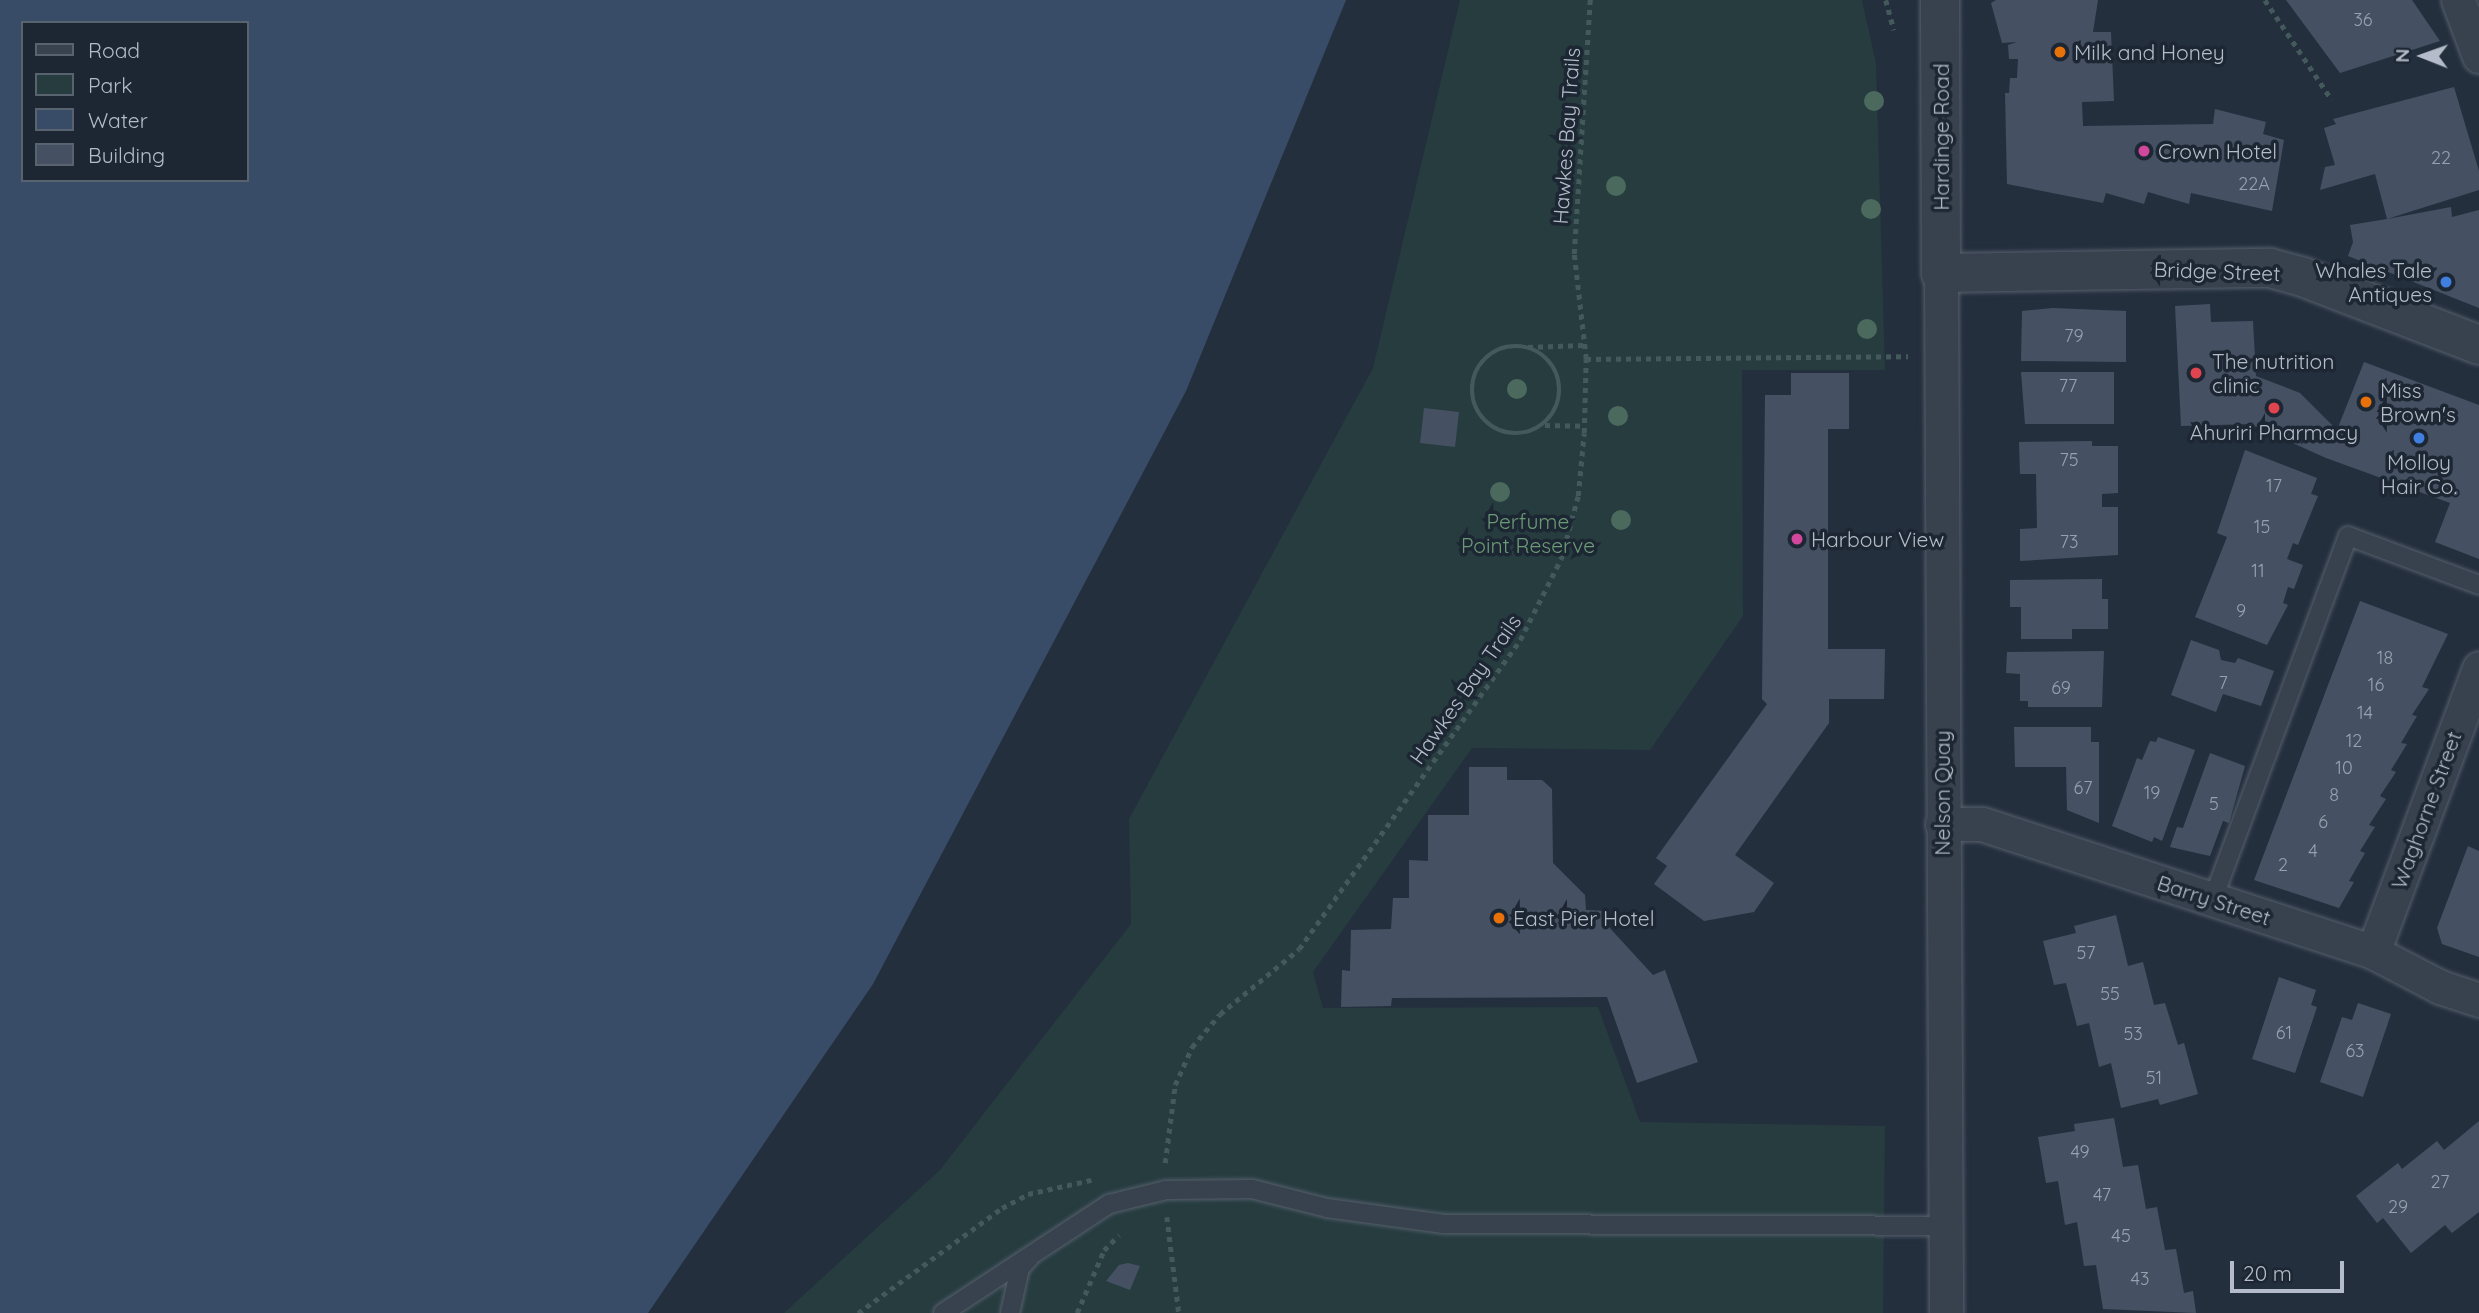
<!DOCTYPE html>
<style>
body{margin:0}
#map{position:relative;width:2479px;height:1313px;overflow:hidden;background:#242f3e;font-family:Quicksand,sans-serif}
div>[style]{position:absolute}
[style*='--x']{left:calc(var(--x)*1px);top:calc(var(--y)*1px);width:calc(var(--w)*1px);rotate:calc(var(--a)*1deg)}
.green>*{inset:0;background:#263c3f}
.water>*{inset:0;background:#394c67}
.building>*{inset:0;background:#455162}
.path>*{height:4.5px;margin-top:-2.25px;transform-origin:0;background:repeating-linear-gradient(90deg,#44595c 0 5px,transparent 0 10px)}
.path>.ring{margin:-2.25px;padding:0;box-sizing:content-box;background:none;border:4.5px solid #44595c;border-radius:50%}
.roads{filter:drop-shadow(0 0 2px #565f6c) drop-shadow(0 0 2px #565f6c)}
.service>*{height:18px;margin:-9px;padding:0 9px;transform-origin:9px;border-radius:9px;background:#38414e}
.minor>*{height:33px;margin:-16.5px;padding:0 16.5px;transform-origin:16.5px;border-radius:16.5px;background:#38414e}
.tertiary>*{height:38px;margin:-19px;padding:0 19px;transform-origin:19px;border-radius:19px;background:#38414e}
.trees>*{width:20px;height:20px;margin:-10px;border-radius:50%;background:#4b6a5d}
.dots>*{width:19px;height:19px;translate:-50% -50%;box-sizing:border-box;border:4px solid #1d2633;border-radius:50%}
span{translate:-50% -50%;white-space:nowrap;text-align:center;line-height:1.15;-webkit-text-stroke:7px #1d2633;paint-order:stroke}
.number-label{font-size:18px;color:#98a1af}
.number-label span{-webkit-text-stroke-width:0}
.poi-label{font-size:21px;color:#b4bcc9}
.left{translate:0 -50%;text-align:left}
.right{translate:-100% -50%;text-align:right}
.street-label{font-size:21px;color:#b4bcc9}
.park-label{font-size:21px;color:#6b9a76}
.legend{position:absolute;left:21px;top:21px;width:228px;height:161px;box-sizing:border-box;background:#1d2633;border:2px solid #59626f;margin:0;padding:9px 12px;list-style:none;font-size:21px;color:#b4bcc9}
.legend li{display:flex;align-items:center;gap:14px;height:35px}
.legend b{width:35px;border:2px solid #59626f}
.north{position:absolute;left:2388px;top:21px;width:70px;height:70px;-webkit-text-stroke:5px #1d2633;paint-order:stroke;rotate:271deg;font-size:19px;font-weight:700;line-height:28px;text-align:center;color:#b4bcc9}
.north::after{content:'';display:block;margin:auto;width:24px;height:32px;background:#b4bcc9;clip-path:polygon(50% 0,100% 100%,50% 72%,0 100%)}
.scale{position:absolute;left:2230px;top:1261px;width:114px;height:32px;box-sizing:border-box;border:4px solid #b4bcc9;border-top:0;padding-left:9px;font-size:21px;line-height:24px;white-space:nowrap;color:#b4bcc9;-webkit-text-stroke:5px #1d2633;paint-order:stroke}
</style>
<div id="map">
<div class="green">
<i style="clip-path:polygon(1460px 0,1862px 0,1876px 63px,1885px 370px,1742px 370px,1743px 616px,1650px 750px,1472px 748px,1313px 972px,1323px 1008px,1598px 1007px,1640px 1122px,1885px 1126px,1883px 1313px,784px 1313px,940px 1170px,1131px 924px,1129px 819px,1373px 368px)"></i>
</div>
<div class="water">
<i style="clip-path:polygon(evenodd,0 0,1346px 0,1186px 391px,873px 984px,648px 1313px,0 1313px,0 0,23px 23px,247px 23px,247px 180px,23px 180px,23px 23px)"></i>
</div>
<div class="building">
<i style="clip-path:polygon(1996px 0,2098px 0,2093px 32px,2111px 32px,2114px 101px,2082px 102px,2083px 126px,2213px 124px,2215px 109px,2266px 122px,2263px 134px,2284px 140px,2272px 211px,2191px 193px,2189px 204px,2148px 192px,2144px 204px,2106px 193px,2103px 203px,2007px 184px,2005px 93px,2009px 93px,2010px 78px,2017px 78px,2018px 59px,2009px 59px,2008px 45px,2017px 42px,2002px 43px,1991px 3px)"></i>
<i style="clip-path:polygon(2286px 0,2412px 0,2440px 41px,2340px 73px)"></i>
<i style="clip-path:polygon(2454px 87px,2479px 171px,2479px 190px,2387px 219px,2451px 207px,2452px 217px,2479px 210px,2479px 308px,2348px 256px,2353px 242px,2350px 225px,2387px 219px,2375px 174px,2320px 190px,2325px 167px,2335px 165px,2324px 128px,2336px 124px,2333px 119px)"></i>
<i style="clip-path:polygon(2210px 304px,2211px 322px,2253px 321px,2256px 376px,2300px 393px,2337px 430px,2364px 362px,2479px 405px,2479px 559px,2435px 542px,2450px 503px,2326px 458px,2250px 424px,2181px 426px,2175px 306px)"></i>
<i style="clip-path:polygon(2053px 308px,2126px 311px,2126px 362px,2021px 361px,2022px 311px)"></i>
<i style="clip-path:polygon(2021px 372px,2114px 372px,2114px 424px,2025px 424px)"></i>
<i style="clip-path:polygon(1791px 373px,1849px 373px,1849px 429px,1828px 429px,1828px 649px,1885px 649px,1884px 699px,1829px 699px,1829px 723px,1735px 855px,1774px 883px,1754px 912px,1704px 921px,1654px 884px,1667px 866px,1656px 858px,1767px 704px,1762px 699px,1765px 395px,1791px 395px)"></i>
<i style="clip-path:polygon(1424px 408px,1459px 412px,1455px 447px,1420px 443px)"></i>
<i style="clip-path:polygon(2092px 441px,2092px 446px,2118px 446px,2118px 493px,2102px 494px,2102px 507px,2118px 507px,2118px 555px,2020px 561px,2020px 529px,2037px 528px,2036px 474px,2020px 474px,2019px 442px)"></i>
<i style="clip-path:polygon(2245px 450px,2317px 478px,2311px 494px,2318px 496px,2298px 545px,2293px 543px,2287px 559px,2303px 565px,2294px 589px,2288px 587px,2283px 603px,2288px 605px,2267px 645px,2195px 617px,2227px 537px,2217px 533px)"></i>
<i style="clip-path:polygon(2102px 579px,2102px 599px,2108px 599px,2108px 629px,2072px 629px,2072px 639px,2021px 639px,2021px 607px,2010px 607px,2010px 580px)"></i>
<i style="clip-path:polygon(2360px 601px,2448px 634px,2422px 687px,2429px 689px,2412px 715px,2417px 716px,2401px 743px,2407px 744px,2391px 770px,2396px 772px,2380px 796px,2386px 799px,2369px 825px,2375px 827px,2360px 851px,2365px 853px,2349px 881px,2354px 882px,2339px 908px,2254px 880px)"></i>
<i style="clip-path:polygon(2191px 640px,2219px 650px,2221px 660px,2235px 663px,2238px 658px,2274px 671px,2261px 706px,2223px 694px,2216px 712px,2171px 695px)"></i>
<i style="clip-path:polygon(2104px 651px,2102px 707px,2028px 707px,2028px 701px,2020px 701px,2020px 674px,2006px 673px,2007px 652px)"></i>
<i style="clip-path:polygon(2014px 727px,2091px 727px,2091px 742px,2099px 742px,2099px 823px,2067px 810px,2066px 767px,2015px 767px)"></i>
<i style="clip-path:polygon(2158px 737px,2195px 750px,2162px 841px,2154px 837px,2152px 842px,2112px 826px,2137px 758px,2142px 760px,2150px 741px,2156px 742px)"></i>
<i style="clip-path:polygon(2210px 753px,2245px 766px,2229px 823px,2223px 821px,2210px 856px,2170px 847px,2177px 827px,2183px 828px)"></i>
<i style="clip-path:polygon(1469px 767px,1507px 767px,1507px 780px,1542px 780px,1552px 789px,1553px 863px,1585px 895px,1586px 910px,1607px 911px,1607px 925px,1653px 975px,1665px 970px,1698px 1062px,1637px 1083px,1607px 997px,1392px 998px,1391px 1006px,1341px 1007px,1342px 970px,1350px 971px,1351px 930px,1391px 929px,1393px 898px,1409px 898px,1409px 860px,1428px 861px,1428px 815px,1469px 815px)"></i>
<i style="clip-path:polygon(2468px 846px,2479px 851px,2479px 957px,2442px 944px,2437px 928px)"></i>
<i style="clip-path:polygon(2116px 915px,2128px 966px,2143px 962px,2154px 1005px,2165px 1003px,2178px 1045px,2184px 1043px,2198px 1094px,2160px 1105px,2158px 1099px,2121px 1108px,2111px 1063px,2099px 1067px,2089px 1023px,2077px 1026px,2066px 983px,2054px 985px,2043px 941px,2076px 933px,2074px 926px)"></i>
<i style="clip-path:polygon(2279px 977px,2316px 990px,2311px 1005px,2317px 1007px,2295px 1073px,2252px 1059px)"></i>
<i style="clip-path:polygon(2358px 1003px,2391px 1014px,2363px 1097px,2320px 1082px,2342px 1017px,2352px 1020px)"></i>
<i style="clip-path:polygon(2114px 1118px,2123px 1167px,2138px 1165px,2146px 1209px,2157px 1207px,2165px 1250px,2176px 1249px,2184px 1293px,2193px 1291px,2196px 1313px,2103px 1309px,2096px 1265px,2084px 1266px,2077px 1222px,2065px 1225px,2058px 1181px,2046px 1183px,2038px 1137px,2075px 1131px,2074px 1124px)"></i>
<i style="clip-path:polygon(2479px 1121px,2479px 1212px,2452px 1233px,2445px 1225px,2411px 1253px,2383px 1218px,2377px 1223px,2356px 1196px,2398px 1163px,2402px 1169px,2437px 1141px,2444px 1150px)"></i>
<i style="clip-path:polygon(1128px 1263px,1140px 1266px,1130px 1290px,1106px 1281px,1119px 1265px)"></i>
</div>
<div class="path">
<i style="--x:1886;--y:0;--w:31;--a:75"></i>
<i style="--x:2265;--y:0;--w:120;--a:56.2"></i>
<i class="ring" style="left:1472px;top:346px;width:83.5px;height:83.5px"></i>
<i style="--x:1528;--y:347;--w:56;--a:-2"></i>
<i style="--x:1586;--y:359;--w:322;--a:-0.5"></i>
<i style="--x:1545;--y:425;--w:39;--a:1"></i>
<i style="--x:1165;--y:1163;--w:79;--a:-82.7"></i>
<i style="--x:1175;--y:1085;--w:42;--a:-65.9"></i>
<i style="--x:1192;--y:1047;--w:43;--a:-49.7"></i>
<i style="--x:1220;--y:1014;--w:102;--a:-39.4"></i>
<i style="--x:1299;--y:949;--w:380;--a:-54.4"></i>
<i style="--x:1520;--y:640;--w:91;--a:-63.2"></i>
<i style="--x:1561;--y:559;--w:65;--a:-74.9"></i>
<i style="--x:1578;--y:496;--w:63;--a:-84.6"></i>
<i style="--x:1584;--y:433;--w:74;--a:-88.5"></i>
<i style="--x:1586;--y:359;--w:106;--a:-96.5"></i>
<i style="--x:1574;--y:254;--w:255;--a:-86.4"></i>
<i style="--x:1167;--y:1217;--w:97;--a:82.9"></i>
<i style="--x:858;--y:1313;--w:178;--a:-36.1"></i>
<i style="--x:1002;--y:1208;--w:30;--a:-28"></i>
<i style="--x:1028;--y:1194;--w:65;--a:-12.5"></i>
<i style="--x:1077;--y:1313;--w:69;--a:-66.8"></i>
<i style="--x:1104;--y:1250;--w:21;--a:-45"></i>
</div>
<div class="roads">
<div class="service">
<i style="--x:2213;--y:899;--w:387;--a:-69.6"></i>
<i style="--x:2348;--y:536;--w:140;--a:20.5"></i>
<i style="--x:943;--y:1313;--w:199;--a:-33.3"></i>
<i style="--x:1109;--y:1204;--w:59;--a:-13.8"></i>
<i style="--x:1166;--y:1190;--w:86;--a:-0.7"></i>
<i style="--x:1252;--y:1189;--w:77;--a:14.2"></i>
<i style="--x:1327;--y:1208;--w:118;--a:7.8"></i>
<i style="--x:1444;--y:1224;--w:499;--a:0.2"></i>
<i style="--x:1010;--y:1313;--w:46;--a:-77.5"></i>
<i style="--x:1020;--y:1268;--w:15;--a:-48"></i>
</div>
<div class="minor">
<i style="--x:2458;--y:0;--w:60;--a:69.4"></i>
<i style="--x:1941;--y:273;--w:1040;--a:89.72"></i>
<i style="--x:1942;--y:824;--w:40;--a:0"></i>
<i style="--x:1982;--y:824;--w:411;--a:18.1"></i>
<i style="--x:2373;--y:952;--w:76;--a:27.6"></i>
<i style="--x:2440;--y:987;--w:41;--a:18.4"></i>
<i style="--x:2373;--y:952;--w:303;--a:-69.5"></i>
</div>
<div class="tertiary">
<i style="--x:1940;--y:0;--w:273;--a:89.8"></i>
<i style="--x:1941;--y:273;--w:329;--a:-0.9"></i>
<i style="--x:2270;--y:268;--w:34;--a:15"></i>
<i style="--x:2303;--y:277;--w:189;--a:21.1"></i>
</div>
</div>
<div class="trees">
<i style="left:1874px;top:101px"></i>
<i style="left:1616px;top:186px"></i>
<i style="left:1871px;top:209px"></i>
<i style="left:1867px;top:329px"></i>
<i style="left:1517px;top:389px"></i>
<i style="left:1618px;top:416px"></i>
<i style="left:1500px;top:492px"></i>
<i style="left:1621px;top:520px"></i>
</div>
<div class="dots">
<i style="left:2060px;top:52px;background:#e8710a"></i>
<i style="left:2144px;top:151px;background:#d1479c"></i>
<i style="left:2446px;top:282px;background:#3f7fe0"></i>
<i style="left:2196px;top:373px;background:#e0444e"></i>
<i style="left:2366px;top:402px;background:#e8710a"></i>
<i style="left:2274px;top:408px;background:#e0444e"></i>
<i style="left:2419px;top:438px;background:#3f7fe0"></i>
<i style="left:1797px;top:539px;background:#d1479c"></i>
<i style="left:1499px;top:918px;background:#e8710a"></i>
</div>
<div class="number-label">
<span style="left:2363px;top:20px">36</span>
<span style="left:2441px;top:158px">22</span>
<span style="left:2254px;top:184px">22A</span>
<span style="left:2074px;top:336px">79</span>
<span style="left:2068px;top:386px">77</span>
<span style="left:2069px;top:460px">75</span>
<span style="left:2274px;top:486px">17</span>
<span style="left:2262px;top:527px">15</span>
<span style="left:2069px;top:542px">73</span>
<span style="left:2258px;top:571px">11</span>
<span style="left:2241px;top:611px">9</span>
<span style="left:2385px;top:658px">18</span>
<span style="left:2223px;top:683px">7</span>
<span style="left:2376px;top:685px">16</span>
<span style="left:2061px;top:688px">69</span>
<span style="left:2365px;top:713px">14</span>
<span style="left:2354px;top:741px">12</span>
<span style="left:2344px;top:768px">10</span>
<span style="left:2083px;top:788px">67</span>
<span style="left:2152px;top:793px">19</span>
<span style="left:2334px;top:795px">8</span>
<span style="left:2214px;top:804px">5</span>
<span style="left:2323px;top:822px">6</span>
<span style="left:2313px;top:851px">4</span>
<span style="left:2283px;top:865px">2</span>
<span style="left:2086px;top:953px">57</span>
<span style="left:2110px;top:994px">55</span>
<span style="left:2284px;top:1033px">61</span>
<span style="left:2133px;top:1034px">53</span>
<span style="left:2355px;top:1051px">63</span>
<span style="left:2154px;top:1078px">51</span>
<span style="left:2080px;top:1152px">49</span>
<span style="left:2440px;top:1182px">27</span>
<span style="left:2102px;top:1195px">47</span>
<span style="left:2398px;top:1207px">29</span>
<span style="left:2121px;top:1236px">45</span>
<span style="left:2140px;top:1279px">43</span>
</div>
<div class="poi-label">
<span class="left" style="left:2074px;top:52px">Milk and Honey</span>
<span class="left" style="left:2158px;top:151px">Crown Hotel</span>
<span class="right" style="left:2432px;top:282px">Whales Tale<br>Antiques</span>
<span class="left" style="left:2212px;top:373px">The nutrition<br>clinic</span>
<span class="left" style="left:2380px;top:402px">Miss<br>Brown's</span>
<span style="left:2274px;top:432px">Ahuriri Pharmacy</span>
<span style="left:2419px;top:474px">Molloy<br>Hair Co.</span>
<span class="left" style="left:1811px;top:539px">Harbour View</span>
<span class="left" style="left:1513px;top:918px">East Pier Hotel</span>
</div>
<div class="street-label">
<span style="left:1566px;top:136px;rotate:-86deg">Hawkes Bay Trails</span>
<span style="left:1941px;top:137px;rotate:-90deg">Hardinge Road</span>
<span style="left:2217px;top:271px;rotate:2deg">Bridge Street</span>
<span style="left:1465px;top:689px;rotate:-55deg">Hawkes Bay Trails</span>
<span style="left:1942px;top:793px;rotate:-90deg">Nelson Quay</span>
<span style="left:2426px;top:810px;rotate:-70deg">Waghorne Street</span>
<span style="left:2214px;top:900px;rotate:18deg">Barry Street</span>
</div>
<div class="park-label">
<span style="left:1528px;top:533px">Perfume<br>Point Reserve</span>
</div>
<ul class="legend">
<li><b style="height:9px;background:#38414e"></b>Road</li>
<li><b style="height:19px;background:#263c3f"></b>Park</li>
<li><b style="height:19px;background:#394c67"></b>Water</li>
<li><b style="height:19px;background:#455162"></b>Building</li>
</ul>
<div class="north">N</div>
<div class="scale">20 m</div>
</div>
